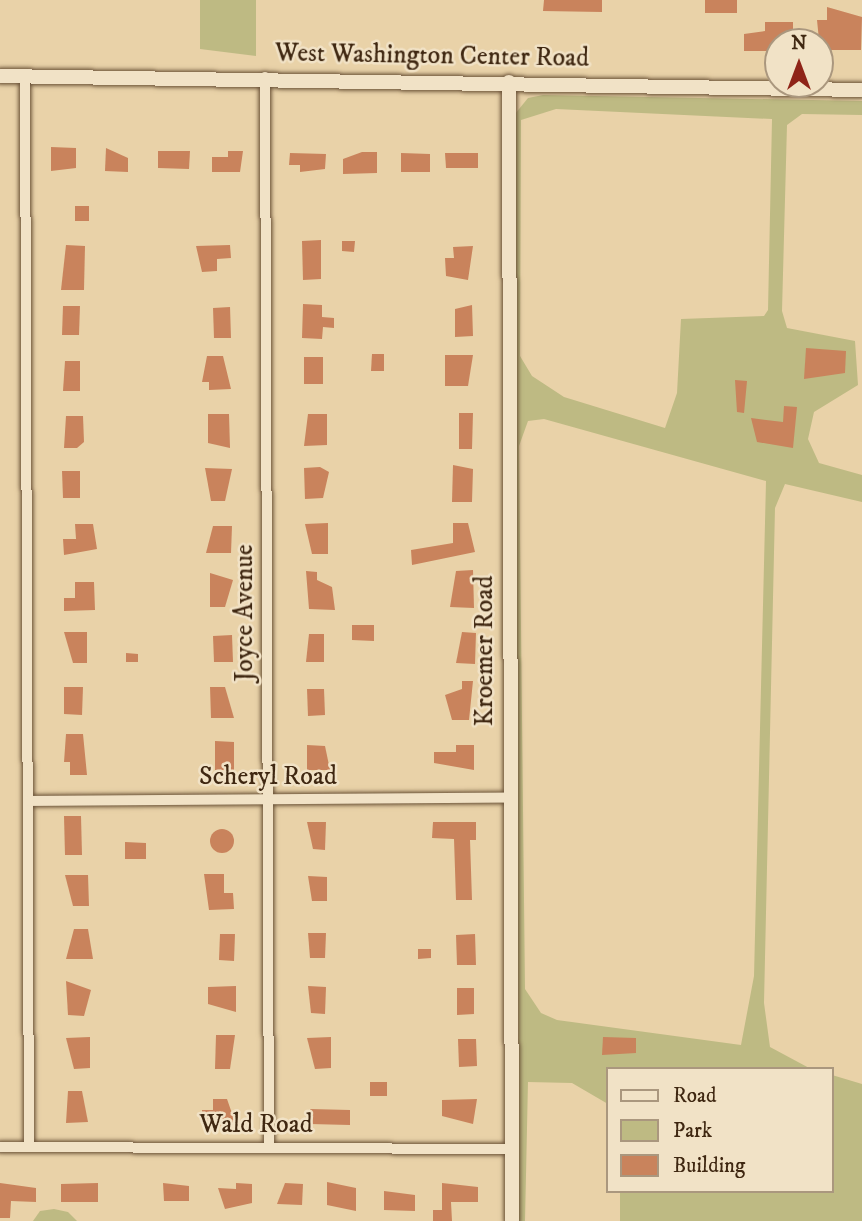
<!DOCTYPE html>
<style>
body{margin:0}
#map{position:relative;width:862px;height:1221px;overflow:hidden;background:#e9d2a8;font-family:"IM FELL DW Pica",serif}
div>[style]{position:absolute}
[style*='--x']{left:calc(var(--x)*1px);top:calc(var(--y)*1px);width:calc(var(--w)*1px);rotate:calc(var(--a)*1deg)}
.green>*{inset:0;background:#beba83}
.building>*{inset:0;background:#c9835c}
.round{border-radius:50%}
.roads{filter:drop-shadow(0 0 2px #6a5237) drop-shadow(0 0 2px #6a5237)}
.street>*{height:10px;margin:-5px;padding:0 5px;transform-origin:5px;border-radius:5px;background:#f1e2c6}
.secondary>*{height:14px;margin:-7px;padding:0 7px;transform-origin:7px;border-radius:7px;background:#f1e2c6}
span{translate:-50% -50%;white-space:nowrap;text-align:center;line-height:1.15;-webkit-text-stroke:5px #f1e2c6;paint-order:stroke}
.street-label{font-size:26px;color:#3f2711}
.legend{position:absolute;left:606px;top:1067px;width:228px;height:126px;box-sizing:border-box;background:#f1e2c6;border:2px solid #aa977e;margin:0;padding:9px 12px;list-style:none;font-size:21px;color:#3f2711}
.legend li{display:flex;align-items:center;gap:14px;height:35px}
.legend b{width:35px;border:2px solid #aa977e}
.north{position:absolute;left:764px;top:28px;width:70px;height:70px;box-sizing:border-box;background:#f1e2c6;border:2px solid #aa977e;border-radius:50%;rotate:0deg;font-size:19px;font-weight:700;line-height:28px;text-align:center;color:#3f2711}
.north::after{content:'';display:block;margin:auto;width:24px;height:32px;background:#8f2418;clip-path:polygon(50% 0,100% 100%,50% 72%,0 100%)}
</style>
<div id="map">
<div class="green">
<i style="clip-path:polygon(200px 0,256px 0,256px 56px,200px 49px)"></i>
<i style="clip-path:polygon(evenodd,543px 95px,862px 101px,862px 115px,802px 114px,787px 125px,782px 311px,787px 328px,855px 341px,858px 385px,814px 412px,808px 439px,819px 463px,862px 475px,862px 502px,785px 484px,775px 508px,764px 1003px,770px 1047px,811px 1069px,608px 1069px,608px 1104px,572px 1083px,528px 1082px,525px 1221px,519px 1221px,515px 114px,528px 98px,543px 95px,556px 109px,772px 119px,768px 310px,764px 316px,681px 319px,677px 393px,665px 428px,564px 397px,532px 376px,520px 356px,521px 120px,556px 109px,543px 95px,544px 419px,766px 481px,754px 976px,741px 1045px,557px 1020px,541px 1013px,525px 989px,519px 446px,528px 421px,544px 419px)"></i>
<i style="clip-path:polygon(832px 1075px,862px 1084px,862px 1221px,620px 1221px,620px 1191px,832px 1191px)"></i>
<i style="clip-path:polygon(54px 1209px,68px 1212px,77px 1221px,33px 1221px,40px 1211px)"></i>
</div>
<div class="building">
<i style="clip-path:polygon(544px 0,602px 0,602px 12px,543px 11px)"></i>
<i style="clip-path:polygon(705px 0,737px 0,737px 13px,705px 13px)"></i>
<i style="clip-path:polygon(827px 7px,862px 17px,861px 50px,820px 50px,817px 20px,827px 20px)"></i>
<i style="clip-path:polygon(765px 22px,793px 22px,793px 42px,778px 42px,778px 51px,744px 51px,744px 34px,765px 31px)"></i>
<i style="clip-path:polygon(51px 147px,76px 148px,76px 168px,51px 171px)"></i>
<i style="clip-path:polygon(106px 148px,128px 158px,128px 172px,105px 171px)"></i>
<i style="clip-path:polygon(158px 151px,190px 151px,189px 169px,158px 168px)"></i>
<i style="clip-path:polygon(228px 151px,243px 151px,240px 172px,212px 172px,212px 157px,228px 157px)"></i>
<i style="clip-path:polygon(362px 152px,377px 152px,377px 173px,343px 174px,343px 159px)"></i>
<i style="clip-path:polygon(290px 153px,326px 154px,325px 169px,300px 172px,300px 165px,289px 165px)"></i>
<i style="clip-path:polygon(401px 153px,430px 154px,430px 172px,401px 172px)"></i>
<i style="clip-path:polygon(445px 153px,478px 153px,478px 168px,446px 168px)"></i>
<i style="clip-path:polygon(75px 206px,89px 206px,89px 221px,75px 221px)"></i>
<i style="clip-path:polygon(321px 240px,321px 279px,303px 280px,302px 241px)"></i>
<i style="clip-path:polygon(342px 241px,355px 241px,354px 252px,342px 251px)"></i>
<i style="clip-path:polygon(66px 245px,85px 246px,84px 290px,61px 290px)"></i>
<i style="clip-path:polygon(230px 245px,231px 258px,217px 259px,217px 271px,202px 272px,196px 246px)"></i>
<i style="clip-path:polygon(473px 246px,468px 280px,446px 276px,445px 258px,454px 258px,453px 247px)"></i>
<i style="clip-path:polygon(303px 304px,322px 305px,322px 317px,334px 318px,334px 328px,323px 327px,322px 339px,302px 338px)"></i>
<i style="clip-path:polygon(472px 305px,473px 336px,455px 337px,455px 309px)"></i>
<i style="clip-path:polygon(63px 306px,80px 306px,79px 335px,62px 335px)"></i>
<i style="clip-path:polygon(230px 307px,231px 338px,214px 338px,213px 308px)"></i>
<i style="clip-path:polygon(806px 348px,846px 351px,845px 373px,804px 379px)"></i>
<i style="clip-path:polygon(372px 354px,384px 354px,384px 371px,371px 371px)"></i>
<i style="clip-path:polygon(445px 355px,473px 355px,468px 386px,445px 386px)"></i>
<i style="clip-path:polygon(207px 356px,223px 356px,231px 389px,209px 390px,209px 382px,202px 382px)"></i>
<i style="clip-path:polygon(304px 357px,323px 357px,323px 384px,304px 384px)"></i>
<i style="clip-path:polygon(65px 361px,80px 361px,80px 391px,63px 391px)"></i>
<i style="clip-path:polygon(735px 380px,747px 381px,744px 413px,737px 412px)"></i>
<i style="clip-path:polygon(784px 406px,797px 407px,793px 448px,757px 442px,751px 418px,783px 422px)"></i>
<i style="clip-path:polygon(459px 413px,473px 413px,472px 449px,459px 449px)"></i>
<i style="clip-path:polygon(208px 414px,229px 414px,230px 448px,208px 443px)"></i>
<i style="clip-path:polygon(308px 414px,327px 414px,327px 445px,304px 446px)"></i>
<i style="clip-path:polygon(66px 416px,83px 416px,84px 442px,77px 448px,64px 448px)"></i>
<i style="clip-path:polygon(453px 465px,473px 469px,472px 502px,452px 502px)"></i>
<i style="clip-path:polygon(320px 467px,329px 472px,323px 498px,305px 499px,304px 468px)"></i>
<i style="clip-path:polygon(205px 468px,232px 469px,225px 501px,211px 501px)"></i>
<i style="clip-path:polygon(62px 471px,80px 471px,80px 498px,63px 498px)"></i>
<i style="clip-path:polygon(328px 523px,328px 554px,312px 554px,305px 524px)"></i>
<i style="clip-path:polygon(453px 523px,468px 523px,475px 552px,412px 565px,411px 550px,453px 543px)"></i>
<i style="clip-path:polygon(75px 524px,93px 524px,97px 549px,64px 555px,63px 539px,76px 539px)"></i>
<i style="clip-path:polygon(213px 526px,232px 526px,231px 553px,206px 553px)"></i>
<i style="clip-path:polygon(473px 570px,474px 608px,450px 607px,456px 571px)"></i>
<i style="clip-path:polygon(306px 571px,317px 572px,317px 580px,332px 587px,335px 610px,309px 609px)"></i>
<i style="clip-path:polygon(210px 573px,233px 580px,225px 607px,210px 607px)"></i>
<i style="clip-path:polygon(75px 582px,94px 582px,95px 610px,64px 611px,64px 598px,75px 598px)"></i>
<i style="clip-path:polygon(352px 625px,374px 625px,374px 641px,352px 640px)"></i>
<i style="clip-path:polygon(64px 632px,87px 632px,87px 663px,73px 663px)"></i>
<i style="clip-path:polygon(462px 632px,476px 633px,475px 664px,456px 663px)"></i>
<i style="clip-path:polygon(309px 634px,324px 634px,324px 662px,306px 662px)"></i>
<i style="clip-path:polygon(232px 635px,233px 662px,214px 662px,213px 636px)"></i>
<i style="clip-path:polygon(126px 653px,138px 654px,138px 662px,126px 662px)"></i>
<i style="clip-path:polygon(462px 681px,473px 681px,469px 720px,452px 720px,445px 695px,462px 689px)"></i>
<i style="clip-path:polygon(64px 687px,83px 687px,82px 715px,64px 714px)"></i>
<i style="clip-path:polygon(210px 687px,225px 687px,234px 718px,211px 718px)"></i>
<i style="clip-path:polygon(307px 689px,324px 689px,325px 715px,308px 716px)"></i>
<i style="clip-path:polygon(66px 734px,83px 734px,87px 775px,70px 775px,70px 762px,64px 762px)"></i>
<i style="clip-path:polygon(215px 741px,234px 742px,234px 770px,215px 770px)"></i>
<i style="clip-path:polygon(307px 745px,325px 746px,330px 770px,307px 770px)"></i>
<i style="clip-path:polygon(456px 745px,474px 745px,474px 770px,434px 763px,434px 752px,456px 752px)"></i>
<i style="clip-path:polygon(64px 816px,81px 816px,82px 855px,65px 855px)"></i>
<i style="clip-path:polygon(307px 822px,326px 822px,325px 850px,313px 849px)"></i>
<i style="clip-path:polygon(433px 822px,476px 822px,476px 840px,470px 840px,472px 900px,456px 900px,454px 839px,432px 838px)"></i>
<i class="round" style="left:210px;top:829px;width:24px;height:24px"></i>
<i style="clip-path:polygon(125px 842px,146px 843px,146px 859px,125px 859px)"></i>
<i style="clip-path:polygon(204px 874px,224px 874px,224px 893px,233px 893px,234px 909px,209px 910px)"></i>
<i style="clip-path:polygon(65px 875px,88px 875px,89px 906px,73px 906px)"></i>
<i style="clip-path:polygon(308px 876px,327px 877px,327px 901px,312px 901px)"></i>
<i style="clip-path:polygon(74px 929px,88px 929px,93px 959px,66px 959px)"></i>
<i style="clip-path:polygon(308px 933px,326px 933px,325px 958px,310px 958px)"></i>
<i style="clip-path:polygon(220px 934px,235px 934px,234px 961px,219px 960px)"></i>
<i style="clip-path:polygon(475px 934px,476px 965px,457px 965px,456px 935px)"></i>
<i style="clip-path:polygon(418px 949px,431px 949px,431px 958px,418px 959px)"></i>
<i style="clip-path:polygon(66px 981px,91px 990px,84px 1016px,68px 1015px)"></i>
<i style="clip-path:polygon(236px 986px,236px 1012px,208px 1004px,208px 987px)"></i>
<i style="clip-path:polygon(308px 986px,326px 987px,325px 1014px,311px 1013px)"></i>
<i style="clip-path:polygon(457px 988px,474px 988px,474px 1014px,457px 1015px)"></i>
<i style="clip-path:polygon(216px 1035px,235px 1035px,230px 1069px,215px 1069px)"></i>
<i style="clip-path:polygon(90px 1037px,90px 1068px,74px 1069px,66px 1038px)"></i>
<i style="clip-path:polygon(331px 1037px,331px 1068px,315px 1069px,307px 1038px)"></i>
<i style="clip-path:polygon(603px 1037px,636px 1038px,636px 1053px,602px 1055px)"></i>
<i style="clip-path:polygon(458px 1039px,476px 1039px,477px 1066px,459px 1067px)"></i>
<i style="clip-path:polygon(370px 1082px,387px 1082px,387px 1096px,370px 1096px)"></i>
<i style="clip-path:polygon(68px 1091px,82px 1091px,88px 1122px,66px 1123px)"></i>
<i style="clip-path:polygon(213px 1099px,227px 1099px,236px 1125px,202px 1126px,202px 1110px,213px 1110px)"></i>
<i style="clip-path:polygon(477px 1099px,473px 1124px,442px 1116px,442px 1100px)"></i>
<i style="clip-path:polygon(310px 1109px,350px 1110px,350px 1125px,310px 1124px)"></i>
<i style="clip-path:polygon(327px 1182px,356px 1188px,356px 1211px,327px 1205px)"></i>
<i style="clip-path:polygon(0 1183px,36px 1188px,36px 1202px,11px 1201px,10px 1218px,0 1218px)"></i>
<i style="clip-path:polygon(98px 1183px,98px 1202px,61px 1202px,61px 1184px)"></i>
<i style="clip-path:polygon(163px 1183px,189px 1186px,189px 1201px,164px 1201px)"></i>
<i style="clip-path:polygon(236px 1183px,252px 1184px,252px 1203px,225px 1209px,218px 1188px,236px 1189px)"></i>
<i style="clip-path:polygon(285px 1183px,303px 1184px,302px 1205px,277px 1204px)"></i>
<i style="clip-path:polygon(442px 1183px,478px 1187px,478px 1202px,451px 1202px,452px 1221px,433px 1221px,433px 1210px,442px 1210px)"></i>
<i style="clip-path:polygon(384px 1191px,415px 1195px,415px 1211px,384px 1210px)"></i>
</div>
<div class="roads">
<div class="street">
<i style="--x:25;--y:76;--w:1071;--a:89.79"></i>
<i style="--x:265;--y:77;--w:1071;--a:89.79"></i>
<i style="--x:28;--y:801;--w:482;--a:-0.4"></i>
<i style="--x:0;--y:1147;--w:512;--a:0.22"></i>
</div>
<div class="secondary">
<i style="--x:0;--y:76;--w:862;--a:0.93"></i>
<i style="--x:509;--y:82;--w:1139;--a:89.85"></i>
</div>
</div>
<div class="street-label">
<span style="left:432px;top:56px;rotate:1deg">West Washington Center Road</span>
<span style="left:245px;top:613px;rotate:-90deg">Joyce Avenue</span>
<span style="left:485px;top:651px;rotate:-90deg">Kroemer Road</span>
<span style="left:268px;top:777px">Scheryl Road</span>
<span style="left:256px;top:1125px">Wald Road</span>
</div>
<ul class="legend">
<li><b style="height:9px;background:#f1e2c6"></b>Road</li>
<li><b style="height:19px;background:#beba83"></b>Park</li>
<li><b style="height:19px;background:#c9835c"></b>Building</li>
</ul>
<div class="north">N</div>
</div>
